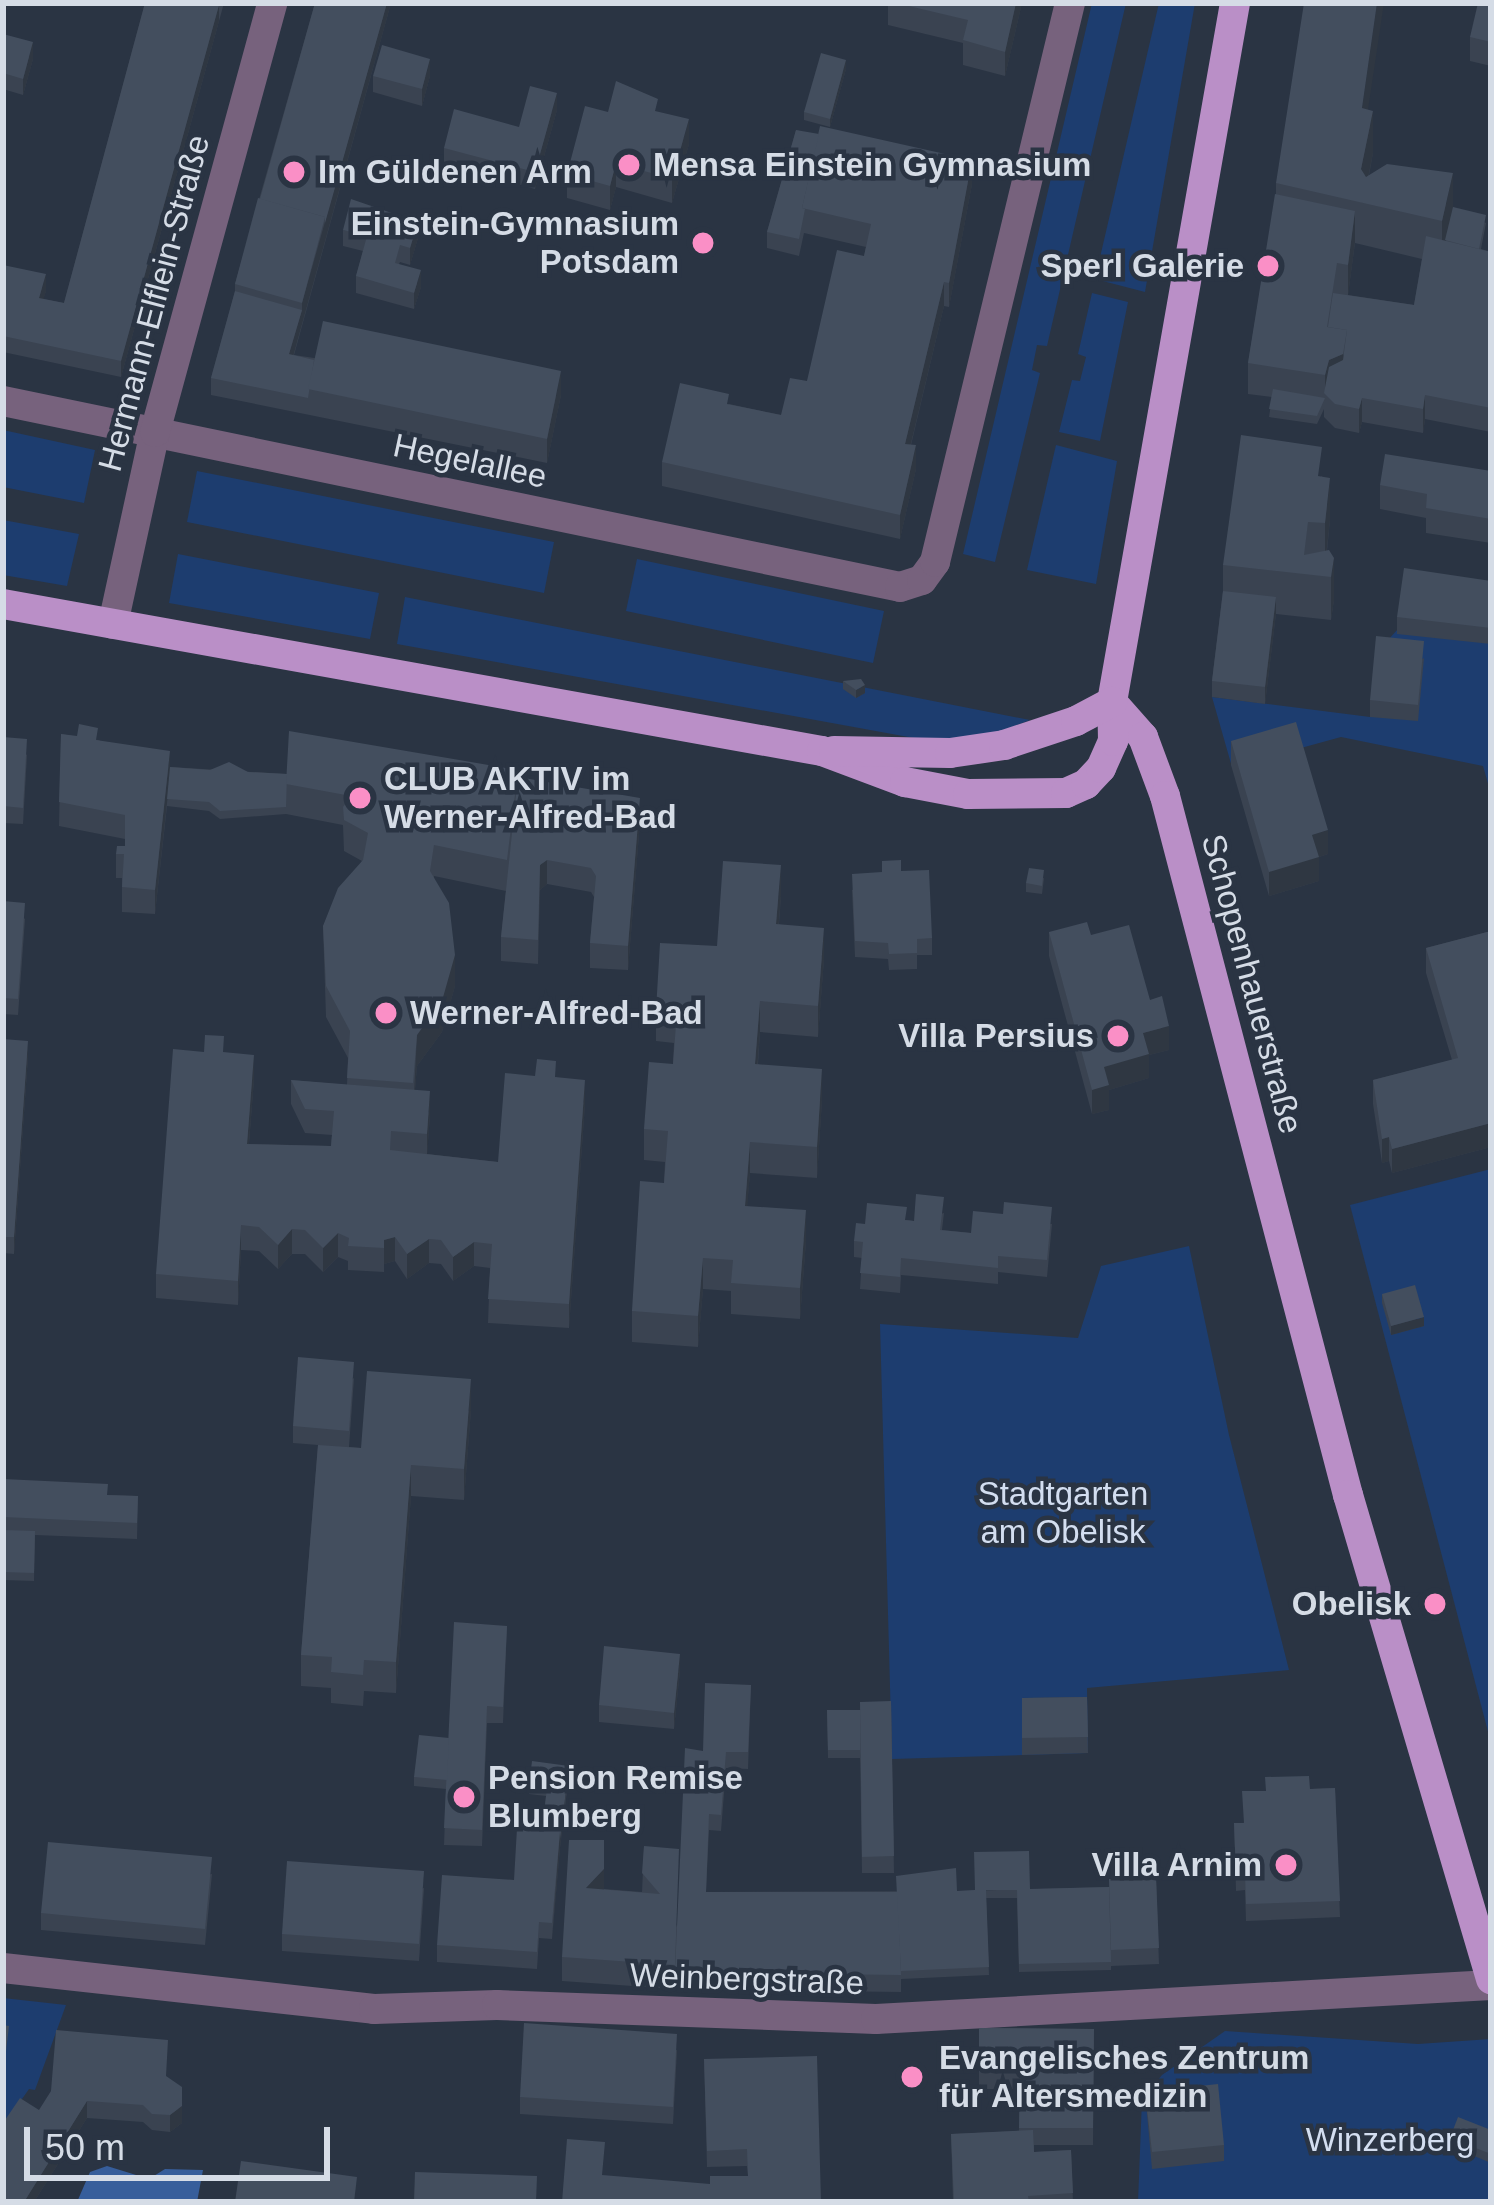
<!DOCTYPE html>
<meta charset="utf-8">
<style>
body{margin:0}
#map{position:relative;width:1494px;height:2205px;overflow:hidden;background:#2a3443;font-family:Helvetica,sans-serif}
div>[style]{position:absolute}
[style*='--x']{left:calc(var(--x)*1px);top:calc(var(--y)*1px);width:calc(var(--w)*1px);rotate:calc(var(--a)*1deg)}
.green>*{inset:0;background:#1d3d6f}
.forest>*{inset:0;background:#375e9b}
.minor>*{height:30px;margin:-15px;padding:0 15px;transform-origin:15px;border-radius:15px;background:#77627d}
.primary>*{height:30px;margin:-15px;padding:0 15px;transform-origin:15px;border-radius:15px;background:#ba8fc7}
.wall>*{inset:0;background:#3a4351}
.shaded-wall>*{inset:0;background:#2f3742}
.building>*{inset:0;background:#434e5e}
.dots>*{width:33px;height:33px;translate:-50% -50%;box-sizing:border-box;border:6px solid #2a3443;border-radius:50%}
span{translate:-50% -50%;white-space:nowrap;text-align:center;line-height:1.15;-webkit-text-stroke:9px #2a3443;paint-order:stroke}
.poi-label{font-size:33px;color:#d5dce6;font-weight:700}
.left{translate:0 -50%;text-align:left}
.right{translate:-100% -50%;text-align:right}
.street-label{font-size:33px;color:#d5dce6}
.park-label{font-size:33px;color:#d3def0}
.frame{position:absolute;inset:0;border:6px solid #d5dce6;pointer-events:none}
.scale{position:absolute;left:24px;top:2127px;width:306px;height:54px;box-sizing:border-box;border:6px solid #d5dce6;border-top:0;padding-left:15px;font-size:36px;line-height:42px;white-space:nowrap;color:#d5dce6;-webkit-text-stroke:9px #2a3443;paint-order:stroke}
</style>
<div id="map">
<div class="green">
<i style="clip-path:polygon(1092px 3px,1126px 3px,1047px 346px,1037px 345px,1032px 370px,1040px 373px,995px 562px,963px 554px)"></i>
<i style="clip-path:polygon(1159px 3px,1195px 3px,1145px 292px,1095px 279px)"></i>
<i style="clip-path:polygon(1092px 293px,1128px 302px,1100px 441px,1059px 432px,1072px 380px,1080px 381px,1086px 357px,1078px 354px)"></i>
<i style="clip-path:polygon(3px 430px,95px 450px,84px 503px,3px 487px)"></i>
<i style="clip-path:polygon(1056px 445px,1117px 461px,1096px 584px,1027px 570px)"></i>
<i style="clip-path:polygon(197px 471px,554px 542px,544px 593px,187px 522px)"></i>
<i style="clip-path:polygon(3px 520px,79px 534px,67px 586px,3px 575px)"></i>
<i style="clip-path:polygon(178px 554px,379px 593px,370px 639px,169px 603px)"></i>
<i style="clip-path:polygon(637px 559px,884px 611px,873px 663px,626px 611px)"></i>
<i style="clip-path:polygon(405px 597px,1030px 720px,980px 740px,914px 738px,397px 644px)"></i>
<i style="clip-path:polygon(1398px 629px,1491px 642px,1491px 794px,1483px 766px,1341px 737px,1232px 767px,1212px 697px,1370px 717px,1376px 653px)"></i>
<i style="clip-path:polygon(1491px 1169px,1491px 1743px,1350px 1205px)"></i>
<i style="clip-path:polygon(1189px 1246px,1229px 1435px,1289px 1670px,1087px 1688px,1088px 1753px,892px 1759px,880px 1324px,1078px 1338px,1101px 1266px)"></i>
<i style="clip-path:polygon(3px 1998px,66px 2005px,35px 2090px,29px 2089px,3px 2126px)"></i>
<i style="clip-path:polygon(1225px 2031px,1418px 2044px,1491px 2039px,1491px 2202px,1138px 2202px,1142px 2099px,1162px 2075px)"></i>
</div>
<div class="forest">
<i style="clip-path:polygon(107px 2166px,149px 2179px,165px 2169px,203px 2170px,197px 2202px,77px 2202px,90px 2172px)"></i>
</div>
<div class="minor">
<i style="--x:3;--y:401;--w:916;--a:11.71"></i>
<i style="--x:900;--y:587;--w:23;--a:-18"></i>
<i style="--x:922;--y:580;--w:22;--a:-54"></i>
<i style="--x:935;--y:562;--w:575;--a:-76.42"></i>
<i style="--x:113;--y:624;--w:197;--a:-77.7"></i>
<i style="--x:155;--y:432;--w:445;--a:-74.7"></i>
<i style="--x:3;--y:1968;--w:373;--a:6.3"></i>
<i style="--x:374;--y:2009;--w:123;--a:-1.9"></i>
<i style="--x:497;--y:2005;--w:379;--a:2.1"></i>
<i style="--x:876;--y:2019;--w:616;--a:-3.16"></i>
</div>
<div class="primary">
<i style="--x:3;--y:604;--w:832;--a:10.18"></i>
<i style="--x:822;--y:751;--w:89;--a:20.5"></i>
<i style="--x:905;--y:782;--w:64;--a:10.8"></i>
<i style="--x:968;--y:794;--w:98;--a:-0.6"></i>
<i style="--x:1066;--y:793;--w:22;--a:-24"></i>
<i style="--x:1086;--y:784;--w:22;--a:-47"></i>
<i style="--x:1101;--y:768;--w:30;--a:-66"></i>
<i style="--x:1113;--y:741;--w:39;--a:-91"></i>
<i style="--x:1112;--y:702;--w:710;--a:-80.02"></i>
<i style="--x:1112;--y:702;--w:47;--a:48.5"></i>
<i style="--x:1143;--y:737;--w:63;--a:69.6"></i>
<i style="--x:1165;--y:796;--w:723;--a:75.33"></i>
<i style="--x:1348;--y:1495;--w:505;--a:73.54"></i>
<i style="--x:834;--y:751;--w:116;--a:1"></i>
<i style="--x:950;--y:753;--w:55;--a:-8.4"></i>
<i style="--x:1004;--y:745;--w:76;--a:-18.4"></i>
<i style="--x:1076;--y:721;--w:41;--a:-27.8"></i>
</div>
<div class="wall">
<i style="clip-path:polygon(145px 3px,224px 3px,121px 377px,3px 352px,3px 265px,46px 291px,43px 299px,64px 303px)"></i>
<i style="clip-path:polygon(315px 3px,391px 3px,294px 355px,561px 395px,547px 463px,211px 395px,211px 378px,235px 291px,235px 284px)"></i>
<i style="clip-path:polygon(888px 3px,1022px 3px,1005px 76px,963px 65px,963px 43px,888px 25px)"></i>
<i style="clip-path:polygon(1491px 3px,1491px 66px,1470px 61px,1470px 37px)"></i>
<i style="clip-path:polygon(3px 34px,33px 59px,23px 95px,3px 89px)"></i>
<i style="clip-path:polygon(846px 69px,830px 127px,804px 120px,804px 112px)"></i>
<i style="clip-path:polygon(373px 76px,430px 76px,422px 106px,373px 92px)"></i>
<i style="clip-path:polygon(evenodd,1368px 109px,1373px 153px,1369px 175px,1453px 207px,1486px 223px,1481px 249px,1491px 252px,1491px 432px,1425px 419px,1423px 433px,1362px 422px,1359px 433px,1335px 428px,1324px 417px,1324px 409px,1317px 424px,1269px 417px,1272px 397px,1248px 394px,1248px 363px,1276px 194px,1276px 183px,1368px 109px,1355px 243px,1422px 259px,1414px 305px,1348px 295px,1355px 243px)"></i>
<i style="clip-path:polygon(557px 110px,535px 189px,444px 164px,444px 148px,519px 127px)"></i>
<i style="clip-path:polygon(608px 112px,658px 112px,689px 144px,672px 203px,616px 187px,610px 210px,567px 198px,567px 174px)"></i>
<i style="clip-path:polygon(796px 130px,972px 184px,949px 307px,944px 306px,911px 445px,916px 469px,900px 539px,662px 486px,662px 462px,729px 404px,781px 415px,807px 381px,864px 256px,866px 247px,804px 233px,799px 256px,767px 248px,767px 232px)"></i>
<i style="clip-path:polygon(343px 230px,418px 238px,410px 265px,400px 262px,399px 264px,421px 287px,414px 309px,356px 293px,356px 276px,363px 251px,343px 246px)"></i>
<i style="clip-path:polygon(1491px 471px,1491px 543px,1426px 533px,1426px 518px,1380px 509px,1380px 485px)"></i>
<i style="clip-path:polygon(1322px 476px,1330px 520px,1327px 551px,1329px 550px,1334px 600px,1331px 620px,1276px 614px,1265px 704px,1212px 697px,1212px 681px,1223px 591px,1223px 565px)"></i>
<i style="clip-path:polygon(1491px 581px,1491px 644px,1397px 634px,1397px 617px)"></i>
<i style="clip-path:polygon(1424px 658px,1418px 721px,1370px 717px,1370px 700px)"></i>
<i style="clip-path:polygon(843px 681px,865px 693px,856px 698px,843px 689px)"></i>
<i style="clip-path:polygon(61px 734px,98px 740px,170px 767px,287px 774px,518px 777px,640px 822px,628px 970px,590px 968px,590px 943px,594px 897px,591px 892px,547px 884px,540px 890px,538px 964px,501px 961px,501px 937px,506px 891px,434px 876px,434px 878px,455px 986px,442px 1032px,417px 1066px,415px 1090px,430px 1115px,427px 1154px,498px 1162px,556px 1077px,585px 1104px,569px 1328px,488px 1323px,490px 1268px,474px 1266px,453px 1281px,441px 1264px,429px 1263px,407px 1279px,395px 1261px,384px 1264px,384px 1272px,348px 1270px,348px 1261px,338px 1257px,323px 1272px,305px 1254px,292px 1254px,278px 1269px,259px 1251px,241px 1250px,238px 1305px,156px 1298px,156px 1274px,224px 1053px,254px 1079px,249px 1144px,331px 1146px,332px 1135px,305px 1133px,291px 1104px,291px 1080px,347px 1085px,348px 1058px,326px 1017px,323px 926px,362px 861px,344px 851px,343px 825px,286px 814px,220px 819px,209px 811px,167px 806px,155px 914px,122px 912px,122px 878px,116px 878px,116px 854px,125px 846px,125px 839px,59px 826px)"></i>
<i style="clip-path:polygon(3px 737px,27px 755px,23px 824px,3px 823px)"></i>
<i style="clip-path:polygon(1231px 741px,1328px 854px,1319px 857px,1319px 881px,1269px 896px,1231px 765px)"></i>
<i style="clip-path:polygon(901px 871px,932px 938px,932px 955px,917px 955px,917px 969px,889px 970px,888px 959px,855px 957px,852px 890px)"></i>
<i style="clip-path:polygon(1044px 878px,1042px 894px,1026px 892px,1026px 883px)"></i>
<i style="clip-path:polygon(781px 896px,779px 924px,824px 959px,818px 1037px,760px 1032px,758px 1064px,822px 1100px,817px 1178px,750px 1173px,747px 1206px,806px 1241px,800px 1319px,731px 1314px,731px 1291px,703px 1289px,698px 1347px,632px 1342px,632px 1311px,664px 1183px,665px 1162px,644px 1160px,644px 1129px,673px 1064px,674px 1043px,656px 1041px,656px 1010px,717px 946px)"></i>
<i style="clip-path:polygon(3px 901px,25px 919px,18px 1015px,3px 1014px)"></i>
<i style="clip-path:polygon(1491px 931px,1491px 1147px,1392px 1173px,1389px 1161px,1382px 1163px,1373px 1104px,1373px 1080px,1452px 1060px,1426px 973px,1426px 948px)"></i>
<i style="clip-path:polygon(1049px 932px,1091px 935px,1150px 1000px,1169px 1050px,1149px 1055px,1149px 1078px,1109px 1090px,1109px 1110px,1092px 1114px,1049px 956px)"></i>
<i style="clip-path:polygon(3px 1039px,28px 1057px,14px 1254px,3px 1253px)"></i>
<i style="clip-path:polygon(944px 1213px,942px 1230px,971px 1233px,1052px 1224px,1047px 1277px,998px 1272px,998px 1284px,901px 1275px,900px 1293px,860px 1289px,862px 1258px,854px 1257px,854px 1241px,865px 1224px,907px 1220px,914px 1221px)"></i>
<i style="clip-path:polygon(1382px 1294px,1424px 1326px,1391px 1335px,1382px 1303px)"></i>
<i style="clip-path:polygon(354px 1378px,349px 1447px,361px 1448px,471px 1410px,464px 1500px,411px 1496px,396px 1693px,364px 1691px,363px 1706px,331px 1703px,331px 1688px,301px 1686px,301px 1655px,318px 1445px,293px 1443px,293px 1426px)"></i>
<i style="clip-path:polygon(3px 1479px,107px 1495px,138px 1496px,137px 1539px,35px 1535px,34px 1581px,3px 1580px)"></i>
<i style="clip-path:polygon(507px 1626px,503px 1723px,487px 1723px,482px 1846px,444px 1845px,446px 1789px,414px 1786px,414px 1777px,449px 1738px)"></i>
<i style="clip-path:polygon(680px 1670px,674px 1729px,599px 1722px,599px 1705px)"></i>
<i style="clip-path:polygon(751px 1685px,748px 1769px,726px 1768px,721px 1831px,709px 1830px,706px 1892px,957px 1891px,1109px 1887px,1156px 1877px,1159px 1964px,1111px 1966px,1111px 1970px,1019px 1972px,1017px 1898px,986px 1898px,989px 1975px,901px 1979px,901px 1992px,675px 1989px,562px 1981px,562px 1957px,604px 1889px,642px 1892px,644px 1846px,677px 1927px,703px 1751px)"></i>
<i style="clip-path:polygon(1087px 1697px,1088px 1753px,1022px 1755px,1022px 1698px)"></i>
<i style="clip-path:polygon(891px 1701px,894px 1873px,862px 1873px,860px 1750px,860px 1758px,828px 1758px,827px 1710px,860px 1710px)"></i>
<i style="clip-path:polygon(569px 1774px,560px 1848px,552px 1939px,539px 1938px,537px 1969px,437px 1962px,437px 1945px,514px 1880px,542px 1830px,546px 1796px,529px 1794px,529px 1786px)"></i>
<i style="clip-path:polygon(1335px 1788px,1340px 1917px,1246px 1921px,1245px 1890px,1236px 1891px,1234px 1823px,1243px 1823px,1310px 1789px)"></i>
<i style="clip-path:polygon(212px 1874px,205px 1945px,41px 1930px,41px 1913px)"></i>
<i style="clip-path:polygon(424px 1888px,419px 1961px,282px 1951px,282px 1934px)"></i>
<i style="clip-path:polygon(979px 2028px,1094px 2029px,1093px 2145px,1034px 2145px,1034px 2152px,1071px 2150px,1073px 2202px,953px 2202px,951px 2134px,1019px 2131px,1020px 2089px,979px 2089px)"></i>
<i style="clip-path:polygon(677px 2050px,673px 2124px,520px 2114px,520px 2097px)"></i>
<i style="clip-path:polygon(704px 2059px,821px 2202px,710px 2184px,748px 2176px,747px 2166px,707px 2167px)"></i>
<i style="clip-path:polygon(167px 2077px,182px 2123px,170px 2132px,152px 2130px,143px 2122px,87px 2118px,34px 2202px,3px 2202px,3px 2123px,39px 2110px)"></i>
<i style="clip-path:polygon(1145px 2092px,1224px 2145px,1224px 2161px,1152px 2169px)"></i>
<i style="clip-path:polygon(1491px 2130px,1491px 2163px,1450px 2146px,1450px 2138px)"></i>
</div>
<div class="shaded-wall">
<i style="clip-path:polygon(387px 3px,391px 3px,289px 371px,289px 354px,302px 310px,302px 303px)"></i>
<i style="clip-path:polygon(1016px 3px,1022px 3px,1005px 76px,1005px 52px)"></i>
<i style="clip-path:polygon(1377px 3px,1384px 3px,1362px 150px,1362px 108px)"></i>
<i style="clip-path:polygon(219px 5px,219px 21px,121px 377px,121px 361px)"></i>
<i style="clip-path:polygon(33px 42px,33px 59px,23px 95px,23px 79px)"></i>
<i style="clip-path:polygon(430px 59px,430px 76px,422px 106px,422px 89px)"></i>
<i style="clip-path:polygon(846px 60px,846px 69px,830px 127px,830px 119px)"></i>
<i style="clip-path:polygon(557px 93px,557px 110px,535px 189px,535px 172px)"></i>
<i style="clip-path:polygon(1373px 111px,1373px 153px,1363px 203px,1361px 169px)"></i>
<i style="clip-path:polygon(689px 119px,689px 144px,672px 203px,672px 179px)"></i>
<i style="clip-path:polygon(972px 160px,972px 184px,949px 307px,949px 283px)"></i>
<i style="clip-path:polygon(616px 163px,616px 187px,610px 210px,610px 186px)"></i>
<i style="clip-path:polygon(1453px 173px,1453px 215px,1442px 255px,1442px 221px)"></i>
<i style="clip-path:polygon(1355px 211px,1355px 242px,1348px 296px,1348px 265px)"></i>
<i style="clip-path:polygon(418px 222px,418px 238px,410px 265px,410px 248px)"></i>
<i style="clip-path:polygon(421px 270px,421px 287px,414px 309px,414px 293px)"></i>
<i style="clip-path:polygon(46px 274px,46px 291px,39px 315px,39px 298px)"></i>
<i style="clip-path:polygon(944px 282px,944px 306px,905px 468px,905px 444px)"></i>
<i style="clip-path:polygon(1343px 354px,1347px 361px,1325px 394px,1325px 375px,1329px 360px)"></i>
<i style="clip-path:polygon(561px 371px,561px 395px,547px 463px,547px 439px)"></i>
<i style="clip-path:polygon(1425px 395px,1425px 419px,1423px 433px,1423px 409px)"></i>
<i style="clip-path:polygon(1362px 398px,1362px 422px,1359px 433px,1359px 409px)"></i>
<i style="clip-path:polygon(916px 445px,916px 469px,900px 539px,900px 515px)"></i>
<i style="clip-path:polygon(1330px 478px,1330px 520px,1325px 565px,1325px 523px)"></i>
<i style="clip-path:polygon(1334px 558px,1334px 600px,1331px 620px,1331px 577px)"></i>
<i style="clip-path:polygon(1276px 597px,1276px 614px,1265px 704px,1265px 687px)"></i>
<i style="clip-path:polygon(865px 685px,865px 693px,856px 698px,856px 690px)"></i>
<i style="clip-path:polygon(170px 751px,170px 775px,155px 914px,155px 890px)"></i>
<i style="clip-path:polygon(640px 798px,640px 822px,628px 970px,628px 946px)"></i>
<i style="clip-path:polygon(1328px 830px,1328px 854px,1319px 857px,1319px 881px,1269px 896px,1269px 872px,1312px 835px)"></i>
<i style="clip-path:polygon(547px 860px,547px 884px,540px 890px,538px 964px,540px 865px)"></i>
<i style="clip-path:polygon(781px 865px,781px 896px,776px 955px,776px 924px)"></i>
<i style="clip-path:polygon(824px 928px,824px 959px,818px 1037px,818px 1006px)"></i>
<i style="clip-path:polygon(455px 955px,455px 986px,442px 1032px,417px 1066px,413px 1114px,417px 1035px)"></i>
<i style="clip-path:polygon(760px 1001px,760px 1032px,755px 1095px,755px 1064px)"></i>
<i style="clip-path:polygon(1169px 1026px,1169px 1050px,1149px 1055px,1149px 1078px,1109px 1090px,1109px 1110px,1092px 1114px,1092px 1090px,1104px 1067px,1143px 1033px)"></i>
<i style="clip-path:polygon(28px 1041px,28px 1057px,14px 1254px,14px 1237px)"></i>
<i style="clip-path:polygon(254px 1055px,254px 1079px,247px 1168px,247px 1144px)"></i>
<i style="clip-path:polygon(822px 1069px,822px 1100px,817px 1178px,817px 1147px)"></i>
<i style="clip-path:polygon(585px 1080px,585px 1104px,569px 1328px,569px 1304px)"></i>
<i style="clip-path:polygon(430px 1091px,430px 1115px,427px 1158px,427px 1134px)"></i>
<i style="clip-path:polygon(1491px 1123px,1491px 1147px,1392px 1173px,1392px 1149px)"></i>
<i style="clip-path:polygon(1389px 1137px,1389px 1161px,1382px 1163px,1382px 1139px)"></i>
<i style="clip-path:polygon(750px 1142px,750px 1173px,745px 1237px,745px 1206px)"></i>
<i style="clip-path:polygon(806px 1210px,806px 1241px,800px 1319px,800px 1288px)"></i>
<i style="clip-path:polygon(241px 1225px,241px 1250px,238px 1305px,238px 1281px)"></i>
<i style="clip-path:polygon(292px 1229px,292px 1254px,278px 1269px,278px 1245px)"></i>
<i style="clip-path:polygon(338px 1233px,338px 1257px,323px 1272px,323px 1248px)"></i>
<i style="clip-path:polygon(395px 1237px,395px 1261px,384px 1264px,384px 1272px,384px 1240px)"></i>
<i style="clip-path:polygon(429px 1239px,429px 1263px,407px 1279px,407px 1254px)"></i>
<i style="clip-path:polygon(474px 1242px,474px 1266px,453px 1281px,453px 1257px)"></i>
<i style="clip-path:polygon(703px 1258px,703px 1289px,698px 1347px,698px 1316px)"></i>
<i style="clip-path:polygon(1424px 1317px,1424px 1326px,1391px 1335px,1391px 1326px)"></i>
<i style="clip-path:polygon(471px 1379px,471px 1410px,464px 1500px,464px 1469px)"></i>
<i style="clip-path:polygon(411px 1465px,411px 1496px,396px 1693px,396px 1662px)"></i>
<i style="clip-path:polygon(680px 1654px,680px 1670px,674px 1729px,674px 1713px)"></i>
<i style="clip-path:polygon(569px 1766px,560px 1848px,552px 1939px,560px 1831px)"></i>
<i style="clip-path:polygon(604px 1869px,604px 1893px,586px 1888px)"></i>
<i style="clip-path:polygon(87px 2101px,87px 2118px,34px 2202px,24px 2202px)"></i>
<i style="clip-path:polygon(182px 2106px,182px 2123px,170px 2132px,170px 2115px)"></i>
</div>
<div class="building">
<i style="clip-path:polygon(145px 3px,213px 3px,219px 5px,121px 361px,3px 336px,3px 265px,46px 274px,39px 298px,64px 303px)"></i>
<i style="clip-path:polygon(315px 3px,387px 3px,325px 223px,325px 217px,260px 199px)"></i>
<i style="clip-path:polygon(896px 3px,1016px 3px,1005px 52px,963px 40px,968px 20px)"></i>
<i style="clip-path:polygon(1304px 3px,1377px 3px,1362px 108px,1373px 111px,1361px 169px,1366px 177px,1387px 164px,1453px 173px,1442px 221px,1276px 183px)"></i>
<i style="clip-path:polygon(1478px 3px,1491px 3px,1491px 42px,1470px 37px)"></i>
<i style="clip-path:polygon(3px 34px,33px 42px,23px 79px,3px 73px)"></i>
<i style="clip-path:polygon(382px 45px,430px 59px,422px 89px,373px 76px)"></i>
<i style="clip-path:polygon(821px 53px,846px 60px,830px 119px,804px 112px)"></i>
<i style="clip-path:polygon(616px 81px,658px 99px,655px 111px,689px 119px,672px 179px,616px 163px,610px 186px,567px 174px,585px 106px,608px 112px)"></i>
<i style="clip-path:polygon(530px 86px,557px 93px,535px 172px,444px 148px,454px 109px,519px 127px)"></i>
<i style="clip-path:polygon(820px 126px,972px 160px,949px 283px,944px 282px,905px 444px,916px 445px,900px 515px,662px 462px,680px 383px,729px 394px,727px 404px,781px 415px,790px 378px,807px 381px,837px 250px,864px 256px,871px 224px,802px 208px)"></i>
<i style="clip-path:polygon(796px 130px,819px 134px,802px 208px,805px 209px,799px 239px,767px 232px)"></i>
<i style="clip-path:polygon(1275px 194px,1355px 211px,1348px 265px,1337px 263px,1327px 327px,1347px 330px,1343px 354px,1329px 360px,1325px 375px,1248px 363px)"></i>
<i style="clip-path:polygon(258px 198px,325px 217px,302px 303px,235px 284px)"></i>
<i style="clip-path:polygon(351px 199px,418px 222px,410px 248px,400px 245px,395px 263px,421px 270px,414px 293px,356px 276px,367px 236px,343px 230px)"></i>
<i style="clip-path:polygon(1453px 207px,1486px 215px,1479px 249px,1445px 240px)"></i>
<i style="clip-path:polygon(1426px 236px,1491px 252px,1491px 408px,1425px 395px,1423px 409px,1362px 398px,1359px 409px,1335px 404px,1324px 393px,1329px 367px,1343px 360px,1347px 330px,1328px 327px,1333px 293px,1414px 305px)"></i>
<i style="clip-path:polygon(235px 291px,302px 310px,289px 354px,314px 360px,308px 398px,211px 378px)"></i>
<i style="clip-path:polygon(323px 321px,561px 371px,547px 439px,308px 389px)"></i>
<i style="clip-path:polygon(1273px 389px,1325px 398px,1317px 416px,1269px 409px)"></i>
<i style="clip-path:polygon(1241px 435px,1322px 447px,1318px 476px,1330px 478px,1325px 523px,1308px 522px,1304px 555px,1329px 550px,1334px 558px,1331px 577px,1223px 565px)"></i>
<i style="clip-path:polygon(1385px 454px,1491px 471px,1491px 519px,1426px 508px,1427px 494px,1380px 485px)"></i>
<i style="clip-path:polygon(1404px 568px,1491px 581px,1491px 628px,1397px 617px)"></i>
<i style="clip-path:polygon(1223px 591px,1276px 597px,1265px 687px,1212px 681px)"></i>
<i style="clip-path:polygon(1376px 636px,1424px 641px,1418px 705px,1370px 700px)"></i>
<i style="clip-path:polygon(861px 679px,865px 685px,856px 690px,843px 681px)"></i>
<i style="clip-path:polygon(1296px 722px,1328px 830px,1312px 835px,1319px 857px,1269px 872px,1231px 741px)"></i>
<i style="clip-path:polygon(79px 724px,98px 728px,96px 740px,170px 751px,155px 890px,122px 887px,124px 854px,116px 854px,117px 846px,125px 846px,125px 815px,59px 802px,61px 734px,77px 736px)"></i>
<i style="clip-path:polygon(289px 731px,518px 770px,507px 860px,434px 845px,430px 871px,449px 903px,455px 955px,442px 1001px,417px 1035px,413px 1083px,347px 1078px,350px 1031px,326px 986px,323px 926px,338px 888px,363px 860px,368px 833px,344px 820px,343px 807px,351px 796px,286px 784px)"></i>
<i style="clip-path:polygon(3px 737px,27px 739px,23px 808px,3px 806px)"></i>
<i style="clip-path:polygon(229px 762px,248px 772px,287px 774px,286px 807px,220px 811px,209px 802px,167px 799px,170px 767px,210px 770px)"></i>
<i style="clip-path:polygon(518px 777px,640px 798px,628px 946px,590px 943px,596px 876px,591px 868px,547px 860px,540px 865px,538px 940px,501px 937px)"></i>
<i style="clip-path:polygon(901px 860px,901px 871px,929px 870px,932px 938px,917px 939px,917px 953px,889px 954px,888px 943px,855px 941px,852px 874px,882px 872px,882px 861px)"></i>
<i style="clip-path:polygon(723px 861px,781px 865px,776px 924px,824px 928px,818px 1006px,760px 1001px,755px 1064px,822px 1069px,817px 1147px,750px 1142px,745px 1206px,806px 1210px,800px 1288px,731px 1283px,733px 1260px,703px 1258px,698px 1316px,632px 1311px,640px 1181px,664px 1183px,668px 1131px,644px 1129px,649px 1062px,673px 1064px,677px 1012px,656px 1010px,660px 943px,717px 946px)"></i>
<i style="clip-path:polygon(1029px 868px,1044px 870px,1042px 886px,1026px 883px)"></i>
<i style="clip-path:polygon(3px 901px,25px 903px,18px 999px,3px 998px)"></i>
<i style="clip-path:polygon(1087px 922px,1091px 935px,1129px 925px,1150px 1000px,1162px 996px,1169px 1026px,1143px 1033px,1149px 1054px,1104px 1067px,1109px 1085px,1092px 1090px,1049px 932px)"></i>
<i style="clip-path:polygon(1491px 931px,1491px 1123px,1392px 1149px,1389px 1137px,1382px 1139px,1373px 1080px,1458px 1058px,1426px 948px)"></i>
<i style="clip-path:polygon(205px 1035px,224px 1036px,223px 1052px,254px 1055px,247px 1144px,331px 1146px,334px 1111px,305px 1109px,291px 1080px,430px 1091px,427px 1134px,391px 1131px,390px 1150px,498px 1162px,505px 1073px,535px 1076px,537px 1059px,556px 1061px,555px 1077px,585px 1080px,569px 1304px,488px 1299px,492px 1244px,474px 1242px,453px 1257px,441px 1240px,429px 1239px,407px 1254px,395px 1237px,384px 1240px,384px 1248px,348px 1246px,349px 1238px,338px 1233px,323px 1248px,305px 1230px,292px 1229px,278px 1245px,259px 1227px,241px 1225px,238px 1281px,156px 1274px,173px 1049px,204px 1052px)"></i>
<i style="clip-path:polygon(3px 1039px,28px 1041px,14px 1237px,3px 1237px)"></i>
<i style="clip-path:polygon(916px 1194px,944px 1197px,940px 1230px,971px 1233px,973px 1211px,1003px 1214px,1004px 1202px,1052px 1207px,1047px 1260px,998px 1256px,998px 1268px,901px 1258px,900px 1277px,860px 1273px,863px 1242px,854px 1241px,856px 1223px,865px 1224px,867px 1203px,907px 1207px,905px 1220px,914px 1221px)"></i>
<i style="clip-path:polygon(1415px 1285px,1424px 1317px,1391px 1326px,1382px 1294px)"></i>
<i style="clip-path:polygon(298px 1357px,354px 1362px,349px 1431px,293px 1426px)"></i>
<i style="clip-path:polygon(367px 1371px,471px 1379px,464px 1469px,411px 1465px,396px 1662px,364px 1660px,363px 1675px,331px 1672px,332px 1657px,301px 1655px,318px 1445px,361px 1448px)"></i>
<i style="clip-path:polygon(3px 1479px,108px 1484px,107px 1495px,138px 1496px,137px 1523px,3px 1517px)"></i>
<i style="clip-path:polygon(3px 1530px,35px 1531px,34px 1573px,3px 1572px)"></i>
<i style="clip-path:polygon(454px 1622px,507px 1626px,503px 1707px,487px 1706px,482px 1830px,444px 1828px)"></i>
<i style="clip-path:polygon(604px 1646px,680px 1654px,674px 1713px,599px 1705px)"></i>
<i style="clip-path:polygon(705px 1683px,751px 1685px,748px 1752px,726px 1752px,721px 1815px,709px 1814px,706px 1892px,898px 1892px,901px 1975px,675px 1972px,685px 1748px,703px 1751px)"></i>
<i style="clip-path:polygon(1087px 1697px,1088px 1737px,1022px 1738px,1022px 1698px)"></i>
<i style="clip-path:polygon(891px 1701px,894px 1856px,862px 1857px,860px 1702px)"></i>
<i style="clip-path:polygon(827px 1710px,860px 1710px,860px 1750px,828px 1750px)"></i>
<i style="clip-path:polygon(419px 1735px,449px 1738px,447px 1780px,414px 1777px)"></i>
<i style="clip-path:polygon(532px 1761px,569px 1766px,560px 1839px,560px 1831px,542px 1830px,547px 1788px,529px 1786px)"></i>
<i style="clip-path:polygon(1309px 1776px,1310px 1789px,1335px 1788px,1340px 1901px,1246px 1904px,1245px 1874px,1236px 1874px,1234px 1823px,1244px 1823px,1242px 1791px,1266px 1791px,1265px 1777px)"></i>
<i style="clip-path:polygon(517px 1828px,560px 1831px,552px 1923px,539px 1922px,537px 1952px,437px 1945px,442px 1875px,514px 1880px)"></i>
<i style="clip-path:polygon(569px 1840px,604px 1840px,604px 1869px,586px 1888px,660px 1894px,642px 1873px,644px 1846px,679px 1849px,675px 1965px,562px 1957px)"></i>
<i style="clip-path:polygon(48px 1842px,212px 1857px,205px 1929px,41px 1913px)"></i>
<i style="clip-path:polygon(1029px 1851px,1030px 1889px,1109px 1887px,1111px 1962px,1019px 1964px,1017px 1890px,986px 1890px,989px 1967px,901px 1971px,896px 1876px,956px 1868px,957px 1891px,975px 1890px,974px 1852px)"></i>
<i style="clip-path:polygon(287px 1861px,424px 1871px,419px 1944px,282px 1934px)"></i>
<i style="clip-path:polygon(1156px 1877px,1159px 1948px,1111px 1950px,1109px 1879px)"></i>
<i style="clip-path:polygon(524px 2023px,677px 2034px,673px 2107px,520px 2097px)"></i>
<i style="clip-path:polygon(3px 2025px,9px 2026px,3px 2077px)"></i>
<i style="clip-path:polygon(979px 2028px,1094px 2029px,1093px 2128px,1019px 2128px,1020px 2073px,979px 2072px)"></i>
<i style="clip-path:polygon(56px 2030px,168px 2040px,166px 2076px,182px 2087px,182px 2106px,170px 2115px,152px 2114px,143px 2105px,87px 2101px,24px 2202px,7px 2202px,3px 2200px,3px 2123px,20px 2098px,39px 2110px,51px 2091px)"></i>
<i style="clip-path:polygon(817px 2056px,821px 2202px,710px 2202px,710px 2176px,748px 2176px,747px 2149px,707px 2151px,704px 2059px)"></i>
<i style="clip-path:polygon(1218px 2084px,1224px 2145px,1152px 2152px,1145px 2092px)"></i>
<i style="clip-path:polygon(1458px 2117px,1491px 2130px,1491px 2154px,1450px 2138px)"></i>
<i style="clip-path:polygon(1033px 2130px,1034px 2152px,1071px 2150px,1073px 2193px,1028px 2196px,1029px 2202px,954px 2202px,951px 2134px)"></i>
<i style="clip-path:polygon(567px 2139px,605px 2142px,602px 2175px,710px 2184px,710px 2202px,562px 2202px)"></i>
<i style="clip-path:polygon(241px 2161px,357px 2177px,354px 2202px,235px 2202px)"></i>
<i style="clip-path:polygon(415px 2172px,537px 2176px,536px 2202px,414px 2202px)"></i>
</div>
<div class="dots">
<i style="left:629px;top:165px;background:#fa8fc6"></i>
<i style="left:294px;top:172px;background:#fa8fc6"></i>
<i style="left:703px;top:243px;background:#fa8fc6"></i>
<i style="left:1268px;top:266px;background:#fa8fc6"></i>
<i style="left:360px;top:798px;background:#fa8fc6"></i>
<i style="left:386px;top:1013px;background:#fa8fc6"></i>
<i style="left:1118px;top:1036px;background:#fa8fc6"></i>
<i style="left:1435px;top:1604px;background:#fa8fc6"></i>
<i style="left:464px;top:1797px;background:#fa8fc6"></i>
<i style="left:1286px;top:1865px;background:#fa8fc6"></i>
<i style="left:912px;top:2077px;background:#fa8fc6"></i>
</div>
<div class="poi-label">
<span class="left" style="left:653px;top:165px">Mensa Einstein Gymnasium</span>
<span class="left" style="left:318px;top:172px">Im Güldenen Arm</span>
<span class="right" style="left:679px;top:243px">Einstein-Gymnasium<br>Potsdam</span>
<span class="right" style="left:1244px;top:266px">Sperl Galerie</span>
<span class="left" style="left:384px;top:798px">CLUB AKTIV im<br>Werner-Alfred-Bad</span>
<span class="left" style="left:410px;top:1013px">Werner-Alfred-Bad</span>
<span class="right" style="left:1094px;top:1036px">Villa Persius</span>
<span class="right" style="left:1411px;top:1604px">Obelisk</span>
<span class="left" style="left:488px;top:1797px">Pension Remise<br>Blumberg</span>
<span class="right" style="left:1262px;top:1865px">Villa Arnim</span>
<span class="left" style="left:939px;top:2077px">Evangelisches Zentrum<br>für Altersmedizin</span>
</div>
<div class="street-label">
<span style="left:154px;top:303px;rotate:-75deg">Hermann-Elflein-Straße</span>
<span style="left:470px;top:461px;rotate:12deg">Hegelallee</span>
<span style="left:1252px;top:984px;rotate:75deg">Schopenhauerstraße</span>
<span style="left:747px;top:1979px;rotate:2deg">Weinbergstraße</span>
</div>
<div class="park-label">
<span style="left:1063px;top:1513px">Stadtgarten<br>am Obelisk</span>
<span style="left:1390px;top:2140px">Winzerberg</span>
</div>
<div class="frame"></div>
<div class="scale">50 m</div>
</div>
